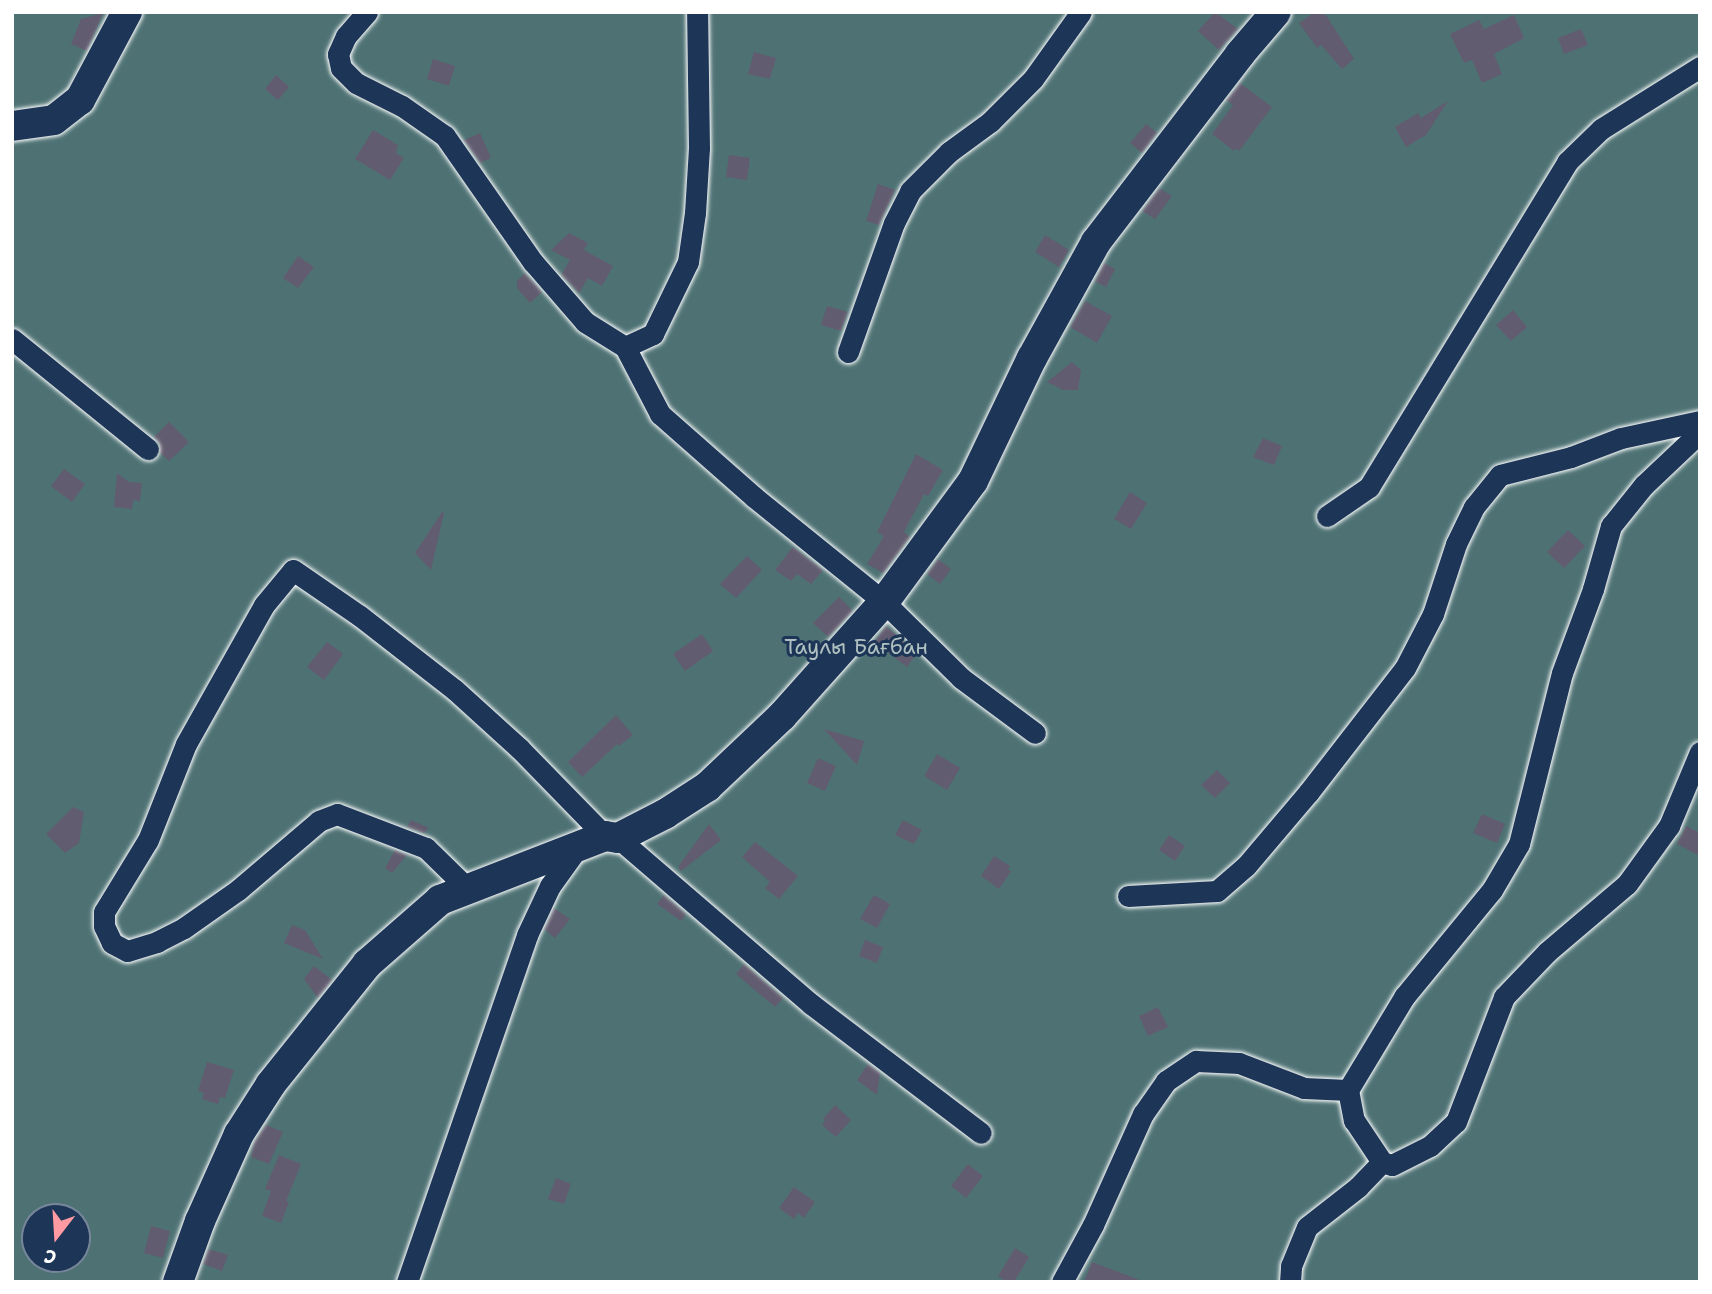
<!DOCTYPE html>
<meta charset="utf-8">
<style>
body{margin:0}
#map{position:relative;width:1712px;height:1294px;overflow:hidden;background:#1d3557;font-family:"Shantell Sans",sans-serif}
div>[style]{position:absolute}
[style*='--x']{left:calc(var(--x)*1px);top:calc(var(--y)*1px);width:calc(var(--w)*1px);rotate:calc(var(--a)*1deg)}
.green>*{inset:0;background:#4e7274}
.building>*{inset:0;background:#615c6f}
.roads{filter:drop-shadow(0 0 2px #fff) drop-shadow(0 0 2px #fff)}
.street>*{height:21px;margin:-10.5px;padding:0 10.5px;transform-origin:10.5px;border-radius:10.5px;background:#1d3557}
.secondary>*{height:30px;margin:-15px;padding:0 15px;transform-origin:15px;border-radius:15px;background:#1d3557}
span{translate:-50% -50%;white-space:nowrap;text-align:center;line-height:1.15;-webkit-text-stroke:6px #1d3557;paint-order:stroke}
.park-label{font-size:21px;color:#afc0c0}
.frame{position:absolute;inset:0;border:14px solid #fff;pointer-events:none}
.north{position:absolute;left:21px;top:1203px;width:70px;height:70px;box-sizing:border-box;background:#1d3557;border:2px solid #77869a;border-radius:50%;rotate:197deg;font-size:19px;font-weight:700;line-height:28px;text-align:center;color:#fff}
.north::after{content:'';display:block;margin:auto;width:24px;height:32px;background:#ff9aa2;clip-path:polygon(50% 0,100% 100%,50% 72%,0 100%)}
</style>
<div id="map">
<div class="green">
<i style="clip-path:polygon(evenodd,12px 12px,1700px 12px,1700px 1282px,12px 1282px,12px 12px,35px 1217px,77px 1217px,77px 1259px,35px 1259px,35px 1217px)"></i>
</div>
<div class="building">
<i style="clip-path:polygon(1215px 12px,1238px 29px,1219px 50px,1198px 31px)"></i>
<i style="clip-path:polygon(1315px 12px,1326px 15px,1354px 59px,1342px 69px,1321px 45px,1317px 48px,1299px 23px)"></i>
<i style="clip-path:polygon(103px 13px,87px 51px,71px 44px,81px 19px)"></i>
<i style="clip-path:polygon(1514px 15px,1524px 38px,1494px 54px,1502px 74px,1482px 83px,1472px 60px,1464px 63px,1450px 34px,1479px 20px,1484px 29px)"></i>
<i style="clip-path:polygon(1581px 29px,1588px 45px,1564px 54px,1558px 38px)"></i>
<i style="clip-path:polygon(754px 52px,776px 58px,770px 79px,748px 74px)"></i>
<i style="clip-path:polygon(433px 59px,455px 66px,449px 86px,427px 79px)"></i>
<i style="clip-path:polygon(276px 75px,289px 87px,278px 100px,265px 89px)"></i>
<i style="clip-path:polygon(1240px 83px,1272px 107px,1239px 151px,1236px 148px,1234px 151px,1212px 134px,1233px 105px,1226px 100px)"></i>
<i style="clip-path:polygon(1448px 101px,1426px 135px,1406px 147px,1395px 127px,1418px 113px,1421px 118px)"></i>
<i style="clip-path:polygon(1146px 124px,1157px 133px,1142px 153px,1130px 143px)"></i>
<i style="clip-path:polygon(373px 130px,398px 145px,396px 153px,404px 158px,390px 180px,355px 159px)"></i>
<i style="clip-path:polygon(480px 133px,491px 158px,480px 163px,464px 140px)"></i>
<i style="clip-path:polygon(729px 155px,750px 158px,747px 180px,726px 177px)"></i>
<i style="clip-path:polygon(878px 184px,895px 190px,879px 225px,866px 221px)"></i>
<i style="clip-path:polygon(1159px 188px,1172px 196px,1155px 219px,1142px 211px)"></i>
<i style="clip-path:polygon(569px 233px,588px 243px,584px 250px,613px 266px,602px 286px,588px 278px,579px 293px,561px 275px,570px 260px,551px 250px)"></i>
<i style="clip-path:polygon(1045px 235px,1069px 250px,1059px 267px,1035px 252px)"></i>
<i style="clip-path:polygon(298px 256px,314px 267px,298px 288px,283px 278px)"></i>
<i style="clip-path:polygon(1104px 263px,1115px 269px,1106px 287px,1095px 281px)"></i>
<i style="clip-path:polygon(525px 273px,542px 292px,530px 303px,517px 288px,517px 281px)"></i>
<i style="clip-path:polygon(1085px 301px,1112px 316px,1097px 343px,1070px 327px)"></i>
<i style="clip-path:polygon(827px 306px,848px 312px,841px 331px,821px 325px)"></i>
<i style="clip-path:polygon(1513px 310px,1527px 327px,1511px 341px,1496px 325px)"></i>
<i style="clip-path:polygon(1072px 362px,1081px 370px,1078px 390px,1063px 390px,1047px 382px)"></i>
<i style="clip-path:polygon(169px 422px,189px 442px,169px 461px,160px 453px,160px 444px,154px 437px)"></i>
<i style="clip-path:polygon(1263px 438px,1282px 446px,1274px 465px,1253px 457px)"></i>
<i style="clip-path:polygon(916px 454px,943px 470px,928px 496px,924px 494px,904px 532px,910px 537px,883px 573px,867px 564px,884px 536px,877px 532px)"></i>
<i style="clip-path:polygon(64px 469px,85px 484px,72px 502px,51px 486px)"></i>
<i style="clip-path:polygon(117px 473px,129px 482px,142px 483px,140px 501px,133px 500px,132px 509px,114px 507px)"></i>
<i style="clip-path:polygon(1130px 492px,1147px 503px,1131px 529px,1114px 519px)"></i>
<i style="clip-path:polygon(442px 512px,444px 513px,431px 570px,415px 553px)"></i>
<i style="clip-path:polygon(1568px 530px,1585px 546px,1564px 568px,1547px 552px)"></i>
<i style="clip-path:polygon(793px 547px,823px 570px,811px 584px,797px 574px,791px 581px,775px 570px)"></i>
<i style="clip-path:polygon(747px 556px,762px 570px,736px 598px,720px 584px)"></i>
<i style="clip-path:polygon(938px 559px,951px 569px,940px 584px,927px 574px)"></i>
<i style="clip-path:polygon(839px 597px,853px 611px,828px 637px,813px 623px)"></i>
<i style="clip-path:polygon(886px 626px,917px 653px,907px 667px,874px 642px)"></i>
<i style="clip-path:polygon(702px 634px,713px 651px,685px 671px,673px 654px)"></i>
<i style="clip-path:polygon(327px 642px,343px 654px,324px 680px,307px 667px)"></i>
<i style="clip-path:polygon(616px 715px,633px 735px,619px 746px,617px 744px,582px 777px,568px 762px)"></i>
<i style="clip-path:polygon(824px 729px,864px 741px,857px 765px)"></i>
<i style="clip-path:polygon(937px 754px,960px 768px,947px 790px,924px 776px)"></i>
<i style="clip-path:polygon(818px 758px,836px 766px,825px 791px,807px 783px)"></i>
<i style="clip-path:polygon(1217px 770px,1230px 783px,1215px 798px,1201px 785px)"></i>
<i style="clip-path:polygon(73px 807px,84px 812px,79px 843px,65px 853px,46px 834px)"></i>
<i style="clip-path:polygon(1482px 814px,1505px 824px,1497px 843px,1473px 833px)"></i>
<i style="clip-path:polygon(411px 820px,429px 828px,424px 833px,407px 827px)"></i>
<i style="clip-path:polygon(903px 820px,922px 830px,914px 844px,895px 835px)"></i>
<i style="clip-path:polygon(709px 824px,721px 840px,681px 871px,678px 867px)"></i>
<i style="clip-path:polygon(1686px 826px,1700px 833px,1700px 856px,1677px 844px)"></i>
<i style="clip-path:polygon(1169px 835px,1185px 846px,1175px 861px,1159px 850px)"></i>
<i style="clip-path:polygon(755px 842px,798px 876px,779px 899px,765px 888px,770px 882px,742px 857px)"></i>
<i style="clip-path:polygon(395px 850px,407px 855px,392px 873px,385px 868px)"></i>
<i style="clip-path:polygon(994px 856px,1010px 866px,1008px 869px,1011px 871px,999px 889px,981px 876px)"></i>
<i style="clip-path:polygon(664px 895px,686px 914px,681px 921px,657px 904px)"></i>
<i style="clip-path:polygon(874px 895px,890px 904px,877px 928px,860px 919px)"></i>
<i style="clip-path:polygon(554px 908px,570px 919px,555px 938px,544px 929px)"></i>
<i style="clip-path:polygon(292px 925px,305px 930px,323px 959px,284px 943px)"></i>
<i style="clip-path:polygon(865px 940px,883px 947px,877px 963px,859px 956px)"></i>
<i style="clip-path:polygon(744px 964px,783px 998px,775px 1007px,736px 974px)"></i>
<i style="clip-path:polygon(314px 966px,332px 980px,318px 998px,304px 979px)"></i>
<i style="clip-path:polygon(1158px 1007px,1168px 1027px,1148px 1036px,1139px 1016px)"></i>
<i style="clip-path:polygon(207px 1062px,234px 1070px,225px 1098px,220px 1097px,218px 1104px,202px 1099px,204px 1093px,198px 1091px)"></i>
<i style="clip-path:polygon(868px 1064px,880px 1073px,877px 1095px,857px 1080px)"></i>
<i style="clip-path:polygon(835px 1105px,851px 1120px,836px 1137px,822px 1125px,825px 1121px,823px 1119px)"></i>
<i style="clip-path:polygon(266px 1125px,283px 1132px,269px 1164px,251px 1157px,254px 1142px)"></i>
<i style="clip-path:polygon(279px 1155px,301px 1164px,286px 1201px,289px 1202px,281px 1223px,262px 1216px,271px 1191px,265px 1189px)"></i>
<i style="clip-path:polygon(968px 1164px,983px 1176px,966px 1198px,951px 1186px)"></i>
<i style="clip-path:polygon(556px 1178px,571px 1184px,564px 1204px,548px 1199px)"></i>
<i style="clip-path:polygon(794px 1187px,815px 1202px,804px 1218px,798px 1213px,794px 1219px,779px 1208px)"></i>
<i style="clip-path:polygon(151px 1226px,170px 1231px,163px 1258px,144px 1253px)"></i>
<i style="clip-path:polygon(1015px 1248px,1029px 1257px,1014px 1282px,1008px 1282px,998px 1276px)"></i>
<i style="clip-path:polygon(208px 1249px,228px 1255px,222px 1271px,203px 1264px)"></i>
<i style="clip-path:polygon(1092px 1262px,1140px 1280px,1140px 1282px,1084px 1282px)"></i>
</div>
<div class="roads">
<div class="street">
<i style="--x:367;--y:12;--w:32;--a:131"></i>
<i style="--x:346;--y:36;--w:20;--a:114"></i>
<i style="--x:338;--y:54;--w:14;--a:78"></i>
<i style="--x:341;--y:68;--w:21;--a:45"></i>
<i style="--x:356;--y:83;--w:51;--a:26.6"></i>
<i style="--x:402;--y:106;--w:52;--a:34.9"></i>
<i style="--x:445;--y:136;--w:154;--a:55.1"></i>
<i style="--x:533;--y:262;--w:79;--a:49.1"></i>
<i style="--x:585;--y:322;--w:47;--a:32"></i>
<i style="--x:625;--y:347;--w:31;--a:-25"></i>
<i style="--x:653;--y:334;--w:80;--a:-64.1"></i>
<i style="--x:688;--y:262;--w:49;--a:-81.9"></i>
<i style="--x:695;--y:213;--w:65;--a:-86.5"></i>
<i style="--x:699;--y:148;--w:136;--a:-90.8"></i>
<i style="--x:12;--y:339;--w:175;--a:39"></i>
<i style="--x:625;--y:347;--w:76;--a:62.4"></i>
<i style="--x:660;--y:414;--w:125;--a:41.4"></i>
<i style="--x:754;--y:497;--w:167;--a:38.9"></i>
<i style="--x:884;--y:602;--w:108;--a:44.6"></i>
<i style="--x:961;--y:678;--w:92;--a:36.6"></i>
<i style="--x:848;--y:352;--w:137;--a:-70.4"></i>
<i style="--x:894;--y:223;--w:36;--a:-63"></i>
<i style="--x:910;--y:191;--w:55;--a:-45"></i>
<i style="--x:949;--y:152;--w:51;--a:-36.2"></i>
<i style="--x:990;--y:122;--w:61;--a:-45"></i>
<i style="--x:1033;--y:79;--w:82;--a:-54.4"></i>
<i style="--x:1327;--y:516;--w:51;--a:-34.6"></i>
<i style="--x:1369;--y:487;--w:381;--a:-58.6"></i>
<i style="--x:1567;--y:162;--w:47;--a:-44.1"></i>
<i style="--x:1601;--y:129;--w:117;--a:-32.1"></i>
<i style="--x:618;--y:838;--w:255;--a:40.7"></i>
<i style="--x:811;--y:1004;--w:213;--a:37.2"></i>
<i style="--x:468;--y:889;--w:59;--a:-135.7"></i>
<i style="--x:426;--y:848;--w:95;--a:-159.1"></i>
<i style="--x:337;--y:814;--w:19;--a:159"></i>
<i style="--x:319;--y:821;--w:106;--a:139.6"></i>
<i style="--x:238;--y:890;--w:66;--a:144.9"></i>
<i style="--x:184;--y:928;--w:30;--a:153"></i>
<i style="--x:157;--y:942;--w:31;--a:163"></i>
<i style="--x:127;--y:951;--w:17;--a:-152"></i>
<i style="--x:112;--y:943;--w:19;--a:-115"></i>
<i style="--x:104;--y:926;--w:14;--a:-90"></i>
<i style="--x:104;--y:912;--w:84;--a:-58.6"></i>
<i style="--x:148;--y:840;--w:103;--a:-68.4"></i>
<i style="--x:186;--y:744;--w:159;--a:-60.7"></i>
<i style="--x:264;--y:605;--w:45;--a:-50.4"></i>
<i style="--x:293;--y:570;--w:81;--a:34.5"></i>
<i style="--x:360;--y:616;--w:120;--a:37.9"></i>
<i style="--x:455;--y:690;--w:88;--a:42.2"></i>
<i style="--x:520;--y:749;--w:122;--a:45.7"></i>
<i style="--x:1128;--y:896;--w:89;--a:-3.2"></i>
<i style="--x:1217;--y:891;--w:38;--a:-41"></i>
<i style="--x:1246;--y:866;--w:96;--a:-49.7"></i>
<i style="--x:1308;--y:793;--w:158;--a:-52.2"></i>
<i style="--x:1405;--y:668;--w:61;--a:-62.6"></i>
<i style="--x:1433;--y:614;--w:74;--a:-71.8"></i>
<i style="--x:1456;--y:544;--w:41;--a:-64.1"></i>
<i style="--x:1474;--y:507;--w:41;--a:-50.9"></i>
<i style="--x:1500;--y:475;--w:73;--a:-14.2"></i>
<i style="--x:1571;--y:457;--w:53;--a:-20.8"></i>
<i style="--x:1621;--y:438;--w:81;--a:-12.1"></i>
<i style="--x:1348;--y:1090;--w:109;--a:-58.9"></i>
<i style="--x:1404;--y:997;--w:139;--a:-50.6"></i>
<i style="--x:1492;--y:890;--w:53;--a:-59.6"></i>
<i style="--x:1519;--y:844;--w:176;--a:-75.9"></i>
<i style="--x:1562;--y:673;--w:90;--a:-69.7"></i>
<i style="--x:1593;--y:589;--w:66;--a:-74.1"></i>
<i style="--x:1611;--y:526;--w:53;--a:-51.2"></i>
<i style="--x:1644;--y:485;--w:77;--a:-43.4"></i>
<i style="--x:407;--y:1282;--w:367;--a:-70.9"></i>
<i style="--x:527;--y:935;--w:54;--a:-64.9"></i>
<i style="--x:550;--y:886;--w:48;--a:-54.3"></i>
<i style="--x:1062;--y:1282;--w:65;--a:-61.5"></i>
<i style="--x:1093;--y:1225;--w:122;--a:-65.8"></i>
<i style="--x:1143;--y:1114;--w:40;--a:-55.1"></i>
<i style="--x:1166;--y:1081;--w:36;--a:-34"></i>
<i style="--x:1196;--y:1061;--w:43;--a:2.7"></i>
<i style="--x:1239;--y:1063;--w:70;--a:21"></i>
<i style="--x:1304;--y:1088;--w:44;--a:2.6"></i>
<i style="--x:1348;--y:1090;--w:31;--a:79"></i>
<i style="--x:1354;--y:1120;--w:50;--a:56.3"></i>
<i style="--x:1290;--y:1282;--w:16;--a:-86"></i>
<i style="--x:1291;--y:1266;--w:42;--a:-67.7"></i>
<i style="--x:1307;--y:1227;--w:65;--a:-38.1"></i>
<i style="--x:1358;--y:1187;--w:35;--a:-46"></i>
<i style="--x:1382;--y:1162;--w:10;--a:17"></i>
<i style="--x:1392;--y:1165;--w:42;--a:-26.6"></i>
<i style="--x:1430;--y:1146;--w:35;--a:-43"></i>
<i style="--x:1456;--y:1122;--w:134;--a:-69"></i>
<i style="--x:1504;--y:997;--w:62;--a:-46.3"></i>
<i style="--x:1547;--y:952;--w:105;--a:-40.4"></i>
<i style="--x:1627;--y:884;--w:72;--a:-54.1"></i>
<i style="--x:1669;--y:826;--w:80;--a:-67.3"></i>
</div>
<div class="secondary">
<i style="--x:12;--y:126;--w:42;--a:-8.1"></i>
<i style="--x:54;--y:120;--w:33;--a:-38"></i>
<i style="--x:80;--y:100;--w:100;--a:-61.9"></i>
<i style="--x:178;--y:1282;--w:65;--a:-70.2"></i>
<i style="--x:200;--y:1221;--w:95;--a:-65.9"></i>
<i style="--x:239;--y:1134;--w:59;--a:-57.4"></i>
<i style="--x:271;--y:1084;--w:154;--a:-51.3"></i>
<i style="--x:367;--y:964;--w:97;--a:-41.2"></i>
<i style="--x:440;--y:900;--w:177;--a:-21.2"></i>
<i style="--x:605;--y:836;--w:13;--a:9"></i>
<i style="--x:618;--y:838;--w:53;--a:-27.1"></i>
<i style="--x:665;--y:814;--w:50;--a:-32.7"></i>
<i style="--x:707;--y:787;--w:103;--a:-43.4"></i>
<i style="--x:782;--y:716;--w:153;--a:-48.2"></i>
<i style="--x:884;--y:602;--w:150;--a:-53.7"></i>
<i style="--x:973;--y:481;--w:136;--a:-64.4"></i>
<i style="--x:1032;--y:358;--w:132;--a:-61.1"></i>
<i style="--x:1096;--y:242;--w:237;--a:-52.5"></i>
<i style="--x:1240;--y:54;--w:55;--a:-49.4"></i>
</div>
</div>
<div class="park-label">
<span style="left:856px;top:647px">Таулы Бағбан</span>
</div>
<div class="frame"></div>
<div class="north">С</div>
</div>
